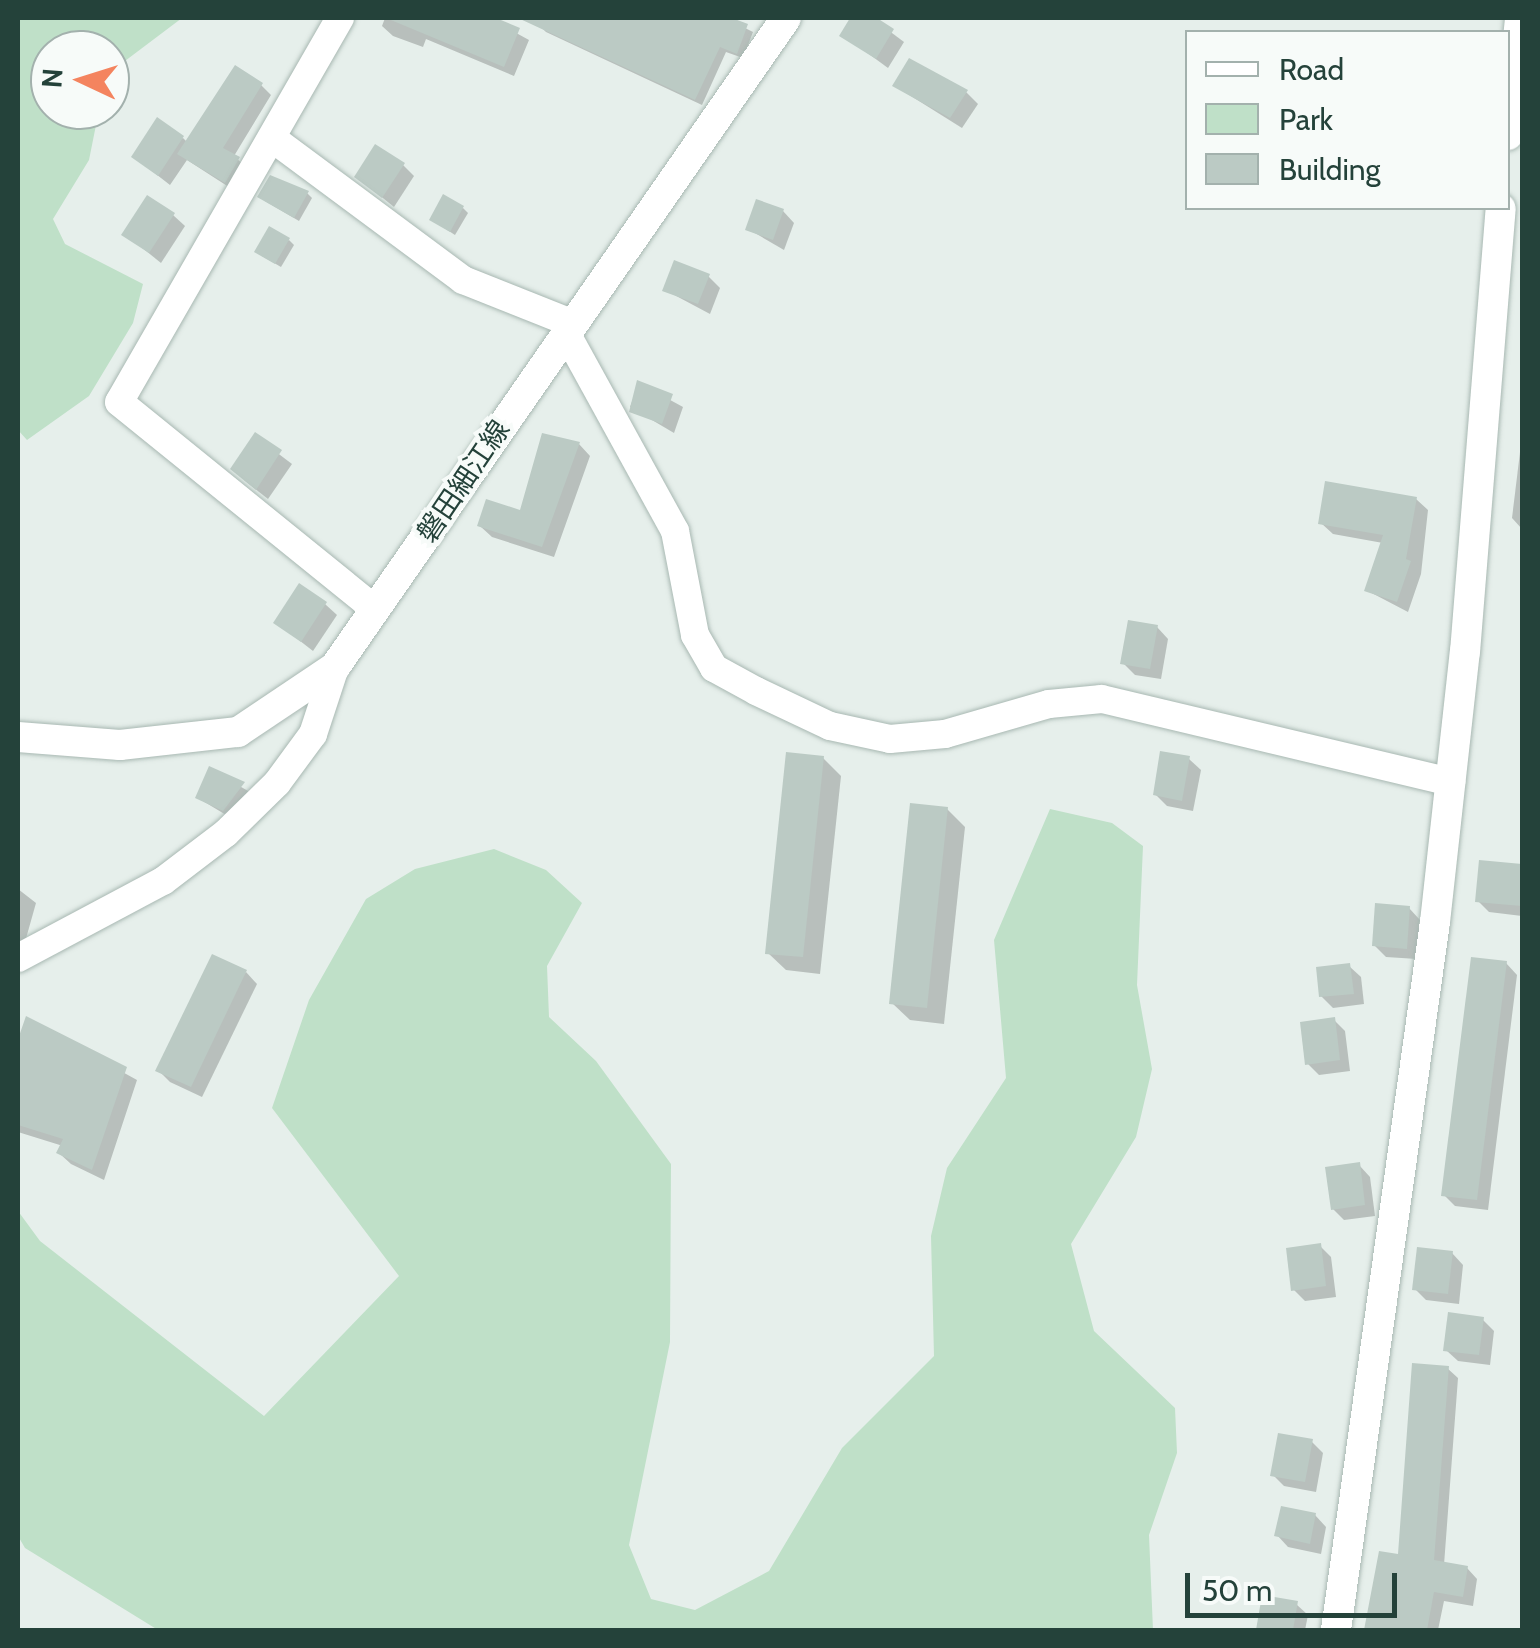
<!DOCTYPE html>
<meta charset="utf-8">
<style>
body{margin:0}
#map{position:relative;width:1540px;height:1648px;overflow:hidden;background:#e6efeb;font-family:Cabin,"Noto Sans JP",sans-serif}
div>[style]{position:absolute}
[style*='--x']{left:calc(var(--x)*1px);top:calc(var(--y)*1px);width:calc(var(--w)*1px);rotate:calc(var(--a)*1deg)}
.green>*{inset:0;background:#bfe0c8}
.shadow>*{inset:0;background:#0003}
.building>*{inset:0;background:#bbcac4}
.roads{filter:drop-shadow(0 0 2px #a8b8b2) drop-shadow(0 0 2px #a8b8b2)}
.minor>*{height:28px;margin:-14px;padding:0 14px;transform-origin:14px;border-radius:14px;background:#fff}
.tertiary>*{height:30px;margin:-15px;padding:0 15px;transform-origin:15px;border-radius:15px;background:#fff}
.secondary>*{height:30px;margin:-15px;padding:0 15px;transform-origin:15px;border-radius:15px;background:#fff}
span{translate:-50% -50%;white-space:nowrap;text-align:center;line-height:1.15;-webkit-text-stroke:8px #f7fbf9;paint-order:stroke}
.street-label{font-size:28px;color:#24423a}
.frame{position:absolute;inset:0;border:20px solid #24423a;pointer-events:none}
.legend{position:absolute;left:1185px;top:30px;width:325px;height:180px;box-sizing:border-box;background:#f7fbf9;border:2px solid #a3b1ad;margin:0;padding:12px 18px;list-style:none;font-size:30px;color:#24423a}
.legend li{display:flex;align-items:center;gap:20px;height:50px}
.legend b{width:50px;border:2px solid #a3b1ad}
.north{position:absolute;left:30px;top:30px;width:100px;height:100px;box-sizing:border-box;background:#f7fbf9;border:2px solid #a3b1ad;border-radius:50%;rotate:274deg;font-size:28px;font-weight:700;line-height:40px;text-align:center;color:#24423a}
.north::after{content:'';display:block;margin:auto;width:35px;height:45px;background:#f4845f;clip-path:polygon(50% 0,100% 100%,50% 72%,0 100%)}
.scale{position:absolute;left:1185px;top:1573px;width:212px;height:45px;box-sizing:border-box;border:5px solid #24423a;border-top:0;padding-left:12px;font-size:30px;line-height:35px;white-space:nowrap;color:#24423a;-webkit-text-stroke:8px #f7fbf9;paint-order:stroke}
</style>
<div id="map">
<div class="green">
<i style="clip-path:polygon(18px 18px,182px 18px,117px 67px,110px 84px,110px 50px,50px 50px,50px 110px,99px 110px,89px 160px,53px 219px,65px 244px,143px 284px,133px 323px,89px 396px,27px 440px,18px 430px)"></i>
<i style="clip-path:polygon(1050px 809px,1112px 823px,1143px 846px,1137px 985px,1152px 1069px,1136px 1137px,1071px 1244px,1094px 1331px,1175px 1408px,1177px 1453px,1149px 1535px,1153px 1630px,158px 1630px,25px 1548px,18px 1536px,18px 1211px,40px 1241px,264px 1416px,399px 1276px,272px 1108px,309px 1000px,366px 899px,415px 869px,494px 849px,546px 870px,582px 903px,547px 966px,549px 1017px,596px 1061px,671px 1164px,670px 1342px,629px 1545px,651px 1599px,695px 1610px,769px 1571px,842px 1448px,934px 1356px,931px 1236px,947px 1168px,1006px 1078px,994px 940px)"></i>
</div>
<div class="shadow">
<i style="clip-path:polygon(385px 18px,489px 18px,529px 40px,514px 76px,426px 39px,423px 47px,393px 36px,382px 26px)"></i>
<i style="clip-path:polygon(544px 18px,725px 18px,753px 32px,743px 58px,726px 52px,702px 105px,546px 32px,540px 26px)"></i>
<i style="clip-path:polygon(853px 18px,872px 18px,904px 42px,888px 68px,843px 35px)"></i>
<i style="clip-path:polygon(261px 85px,271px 95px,234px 156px,248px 169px,235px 191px,187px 160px,170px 185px,134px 157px,183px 138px,187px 142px)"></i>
<i style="clip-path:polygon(895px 86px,966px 92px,978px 104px,962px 128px)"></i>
<i style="clip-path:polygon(403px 165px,414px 176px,394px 207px,357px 177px)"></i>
<i style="clip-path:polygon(307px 193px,312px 198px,299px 221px,265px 201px)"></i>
<i style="clip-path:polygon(463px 208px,468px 213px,455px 235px,432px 220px)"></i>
<i style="clip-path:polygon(783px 211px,794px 223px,784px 250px,748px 229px)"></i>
<i style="clip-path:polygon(173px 215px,185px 226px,161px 263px,125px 234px)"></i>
<i style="clip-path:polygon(289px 240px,294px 245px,281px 267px,262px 256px)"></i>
<i style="clip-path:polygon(708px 276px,720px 288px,710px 314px,665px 290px)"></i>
<i style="clip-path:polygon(639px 383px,683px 407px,674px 433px,630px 407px)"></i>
<i style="clip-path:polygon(255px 436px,292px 464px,268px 499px,244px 480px)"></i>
<i style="clip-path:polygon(579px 444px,590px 456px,554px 557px,492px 537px,480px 526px,522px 513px)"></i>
<i style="clip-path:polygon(1521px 444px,1522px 444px,1522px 529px,1512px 518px)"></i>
<i style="clip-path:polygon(1416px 499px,1428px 510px,1421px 574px,1408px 612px,1366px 590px,1383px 543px,1333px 534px,1321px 523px)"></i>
<i style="clip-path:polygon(325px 604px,337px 615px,313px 651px,277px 623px)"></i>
<i style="clip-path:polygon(1157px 627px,1168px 639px,1161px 679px,1135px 675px,1123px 663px)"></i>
<i style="clip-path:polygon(823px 758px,841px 776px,820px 974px,786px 970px,768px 953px)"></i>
<i style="clip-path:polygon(1189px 759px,1201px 770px,1193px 811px,1167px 806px,1156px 795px)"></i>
<i style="clip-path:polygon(210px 769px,255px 795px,236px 821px,198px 798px)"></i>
<i style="clip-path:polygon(947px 809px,965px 827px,944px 1024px,910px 1020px,892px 1003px)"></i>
<i style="clip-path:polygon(1481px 863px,1522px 867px,1522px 916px,1489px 912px,1478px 901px)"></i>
<i style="clip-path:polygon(18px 889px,36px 903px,25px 942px,18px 940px)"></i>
<i style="clip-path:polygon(1409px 908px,1420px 920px,1417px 959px,1386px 957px,1374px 945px)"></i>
<i style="clip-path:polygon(1506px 963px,1517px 975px,1488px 1210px,1455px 1206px,1444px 1195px)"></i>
<i style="clip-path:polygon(1349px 966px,1361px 977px,1364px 1004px,1333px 1008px,1321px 996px)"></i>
<i style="clip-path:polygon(246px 972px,257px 984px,202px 1097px,170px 1082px,158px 1070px)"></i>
<i style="clip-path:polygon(28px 1020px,137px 1080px,104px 1180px,71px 1164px,59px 1153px,63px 1146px,18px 1132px,18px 1056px)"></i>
<i style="clip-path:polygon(1334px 1020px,1345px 1031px,1350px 1071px,1319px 1075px,1308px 1064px)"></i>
<i style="clip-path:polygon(1359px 1165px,1370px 1177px,1375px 1216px,1344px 1220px,1333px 1209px)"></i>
<i style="clip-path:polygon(1320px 1246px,1331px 1257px,1336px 1297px,1305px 1301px,1294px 1290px)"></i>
<i style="clip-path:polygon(1452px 1253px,1463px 1265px,1459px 1304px,1426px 1300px,1415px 1289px)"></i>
<i style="clip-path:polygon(1482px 1319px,1494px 1331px,1490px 1365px,1458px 1361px,1446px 1350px)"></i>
<i style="clip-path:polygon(1447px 1368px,1458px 1378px,1444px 1565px,1467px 1568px,1477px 1579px,1473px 1606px,1444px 1601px,1438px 1630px,1370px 1630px,1401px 1557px)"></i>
<i style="clip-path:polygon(1311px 1441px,1323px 1453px,1316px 1492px,1284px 1486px,1273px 1475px)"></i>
<i style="clip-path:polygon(1315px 1515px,1326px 1527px,1321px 1554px,1288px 1547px,1277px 1535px)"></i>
<i style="clip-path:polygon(1264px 1598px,1296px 1604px,1308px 1615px,1305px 1630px,1259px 1630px)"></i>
</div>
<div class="building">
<i style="clip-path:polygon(386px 18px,496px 18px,520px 28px,504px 67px)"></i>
<i style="clip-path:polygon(518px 18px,732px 18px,748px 24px,737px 54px,720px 47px,695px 100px)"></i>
<i style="clip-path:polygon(850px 18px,877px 18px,894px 29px,876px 59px,839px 36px)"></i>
<i style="clip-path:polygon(909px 58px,968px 90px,950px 118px,892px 86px)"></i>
<i style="clip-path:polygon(235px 65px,263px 83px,223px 148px,240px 157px,225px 183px,177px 154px)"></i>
<i style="clip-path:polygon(157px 117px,184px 136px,158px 176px,131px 157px)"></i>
<i style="clip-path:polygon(375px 144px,405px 163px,382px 198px,354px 177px)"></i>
<i style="clip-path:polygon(270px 175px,309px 191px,294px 218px,257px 197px)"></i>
<i style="clip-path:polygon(443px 194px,464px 206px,450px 232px,429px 220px)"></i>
<i style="clip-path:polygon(147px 195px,175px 213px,149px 253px,121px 235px)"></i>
<i style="clip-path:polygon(756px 199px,784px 209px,773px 240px,745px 230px)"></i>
<i style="clip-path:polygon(269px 226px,290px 238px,275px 264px,254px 252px)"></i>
<i style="clip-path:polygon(674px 260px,710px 274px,698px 304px,662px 291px)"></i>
<i style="clip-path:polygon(637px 380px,673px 394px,662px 424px,629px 412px)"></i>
<i style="clip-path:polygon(255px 432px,282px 450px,256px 490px,230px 469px)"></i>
<i style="clip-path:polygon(542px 433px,580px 442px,542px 547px,477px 526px,486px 499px,520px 510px)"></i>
<i style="clip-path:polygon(1325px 481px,1417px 497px,1406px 559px,1411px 561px,1397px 602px,1364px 591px,1383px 535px,1318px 524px)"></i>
<i style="clip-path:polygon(299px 583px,327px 602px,301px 642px,273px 623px)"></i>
<i style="clip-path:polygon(1128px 620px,1158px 625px,1150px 669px,1120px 664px)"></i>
<i style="clip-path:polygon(1160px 751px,1190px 756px,1182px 801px,1153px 795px)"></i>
<i style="clip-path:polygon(786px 752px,824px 756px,803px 957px,765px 954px)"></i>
<i style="clip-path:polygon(209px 766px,245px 782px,223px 811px,195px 798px)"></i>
<i style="clip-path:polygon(910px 803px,948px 807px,927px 1008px,889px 1004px)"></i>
<i style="clip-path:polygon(1479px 860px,1522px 864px,1522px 906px,1475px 902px)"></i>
<i style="clip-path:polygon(1375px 903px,1410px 906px,1407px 949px,1372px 946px)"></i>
<i style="clip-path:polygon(212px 954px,247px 970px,191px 1087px,155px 1071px)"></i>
<i style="clip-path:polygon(1471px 957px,1507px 961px,1477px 1200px,1441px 1196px)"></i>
<i style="clip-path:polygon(1350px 963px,1354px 994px,1319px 997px,1316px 967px)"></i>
<i style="clip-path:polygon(26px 1016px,127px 1067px,92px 1170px,56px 1153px,63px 1139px,18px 1125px,18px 1039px)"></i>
<i style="clip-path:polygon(1335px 1017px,1340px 1060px,1305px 1065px,1300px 1022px)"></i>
<i style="clip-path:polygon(1360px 1162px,1365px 1205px,1331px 1210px,1325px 1167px)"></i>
<i style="clip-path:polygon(1321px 1243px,1326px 1286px,1291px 1291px,1286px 1248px)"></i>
<i style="clip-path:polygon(1417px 1247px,1453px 1251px,1448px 1294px,1412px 1290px)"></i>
<i style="clip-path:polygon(1448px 1312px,1484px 1317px,1479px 1355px,1443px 1351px)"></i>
<i style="clip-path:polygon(1412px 1363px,1449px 1366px,1434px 1560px,1468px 1566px,1463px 1597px,1434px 1592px,1427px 1630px,1364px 1630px,1379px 1551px,1398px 1554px)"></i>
<i style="clip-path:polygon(1278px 1433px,1313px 1439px,1305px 1482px,1270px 1476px)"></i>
<i style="clip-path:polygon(1281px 1506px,1316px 1513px,1310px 1544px,1274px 1536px)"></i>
<i style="clip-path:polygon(1262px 1595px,1298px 1601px,1293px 1630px,1256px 1630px)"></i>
</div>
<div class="roads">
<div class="minor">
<i style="--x:340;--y:18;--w:443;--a:119.9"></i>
<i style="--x:119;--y:402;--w:329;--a:39"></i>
<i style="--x:272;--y:138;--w:238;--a:36.6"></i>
<i style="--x:463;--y:280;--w:116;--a:21.7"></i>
<i style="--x:565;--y:331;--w:228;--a:61.2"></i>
<i style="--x:675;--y:531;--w:106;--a:79.1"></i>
<i style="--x:695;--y:635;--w:38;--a:60"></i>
<i style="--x:714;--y:668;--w:48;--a:28.7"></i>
<i style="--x:756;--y:691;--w:82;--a:25.3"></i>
<i style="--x:830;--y:726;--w:61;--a:12.2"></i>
<i style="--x:890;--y:739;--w:55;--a:-5.2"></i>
<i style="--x:945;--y:734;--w:108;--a:-16.1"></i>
<i style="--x:1049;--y:704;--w:53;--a:-5.4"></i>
<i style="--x:1102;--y:699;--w:359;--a:13.4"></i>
<i style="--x:18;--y:958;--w:164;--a:-28"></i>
<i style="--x:163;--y:881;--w:79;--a:-37.3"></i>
<i style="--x:226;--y:833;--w:71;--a:-44.4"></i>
<i style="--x:277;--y:783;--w:61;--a:-53.7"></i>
<i style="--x:313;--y:734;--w:71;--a:-71.8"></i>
</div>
<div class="tertiary">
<i style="--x:1508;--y:135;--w:118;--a:-84.1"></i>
<i style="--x:1336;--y:1630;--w:715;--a:-82.04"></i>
<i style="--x:1435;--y:922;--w:272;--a:-83.7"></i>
<i style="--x:1465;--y:652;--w:445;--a:-85.4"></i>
</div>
<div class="secondary">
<i style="--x:18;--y:737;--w:102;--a:4.5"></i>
<i style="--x:120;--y:745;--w:119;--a:-6.3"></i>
<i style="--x:238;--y:732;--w:117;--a:-33.8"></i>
<i style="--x:335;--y:667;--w:790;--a:-55.2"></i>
</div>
</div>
<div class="street-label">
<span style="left:463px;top:481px;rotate:-56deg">磐田細江線</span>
</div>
<div class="frame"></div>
<ul class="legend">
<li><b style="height:12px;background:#fff"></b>Road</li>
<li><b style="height:28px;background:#bfe0c8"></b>Park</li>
<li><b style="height:28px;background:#bbcac4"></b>Building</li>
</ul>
<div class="north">N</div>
<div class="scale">50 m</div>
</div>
